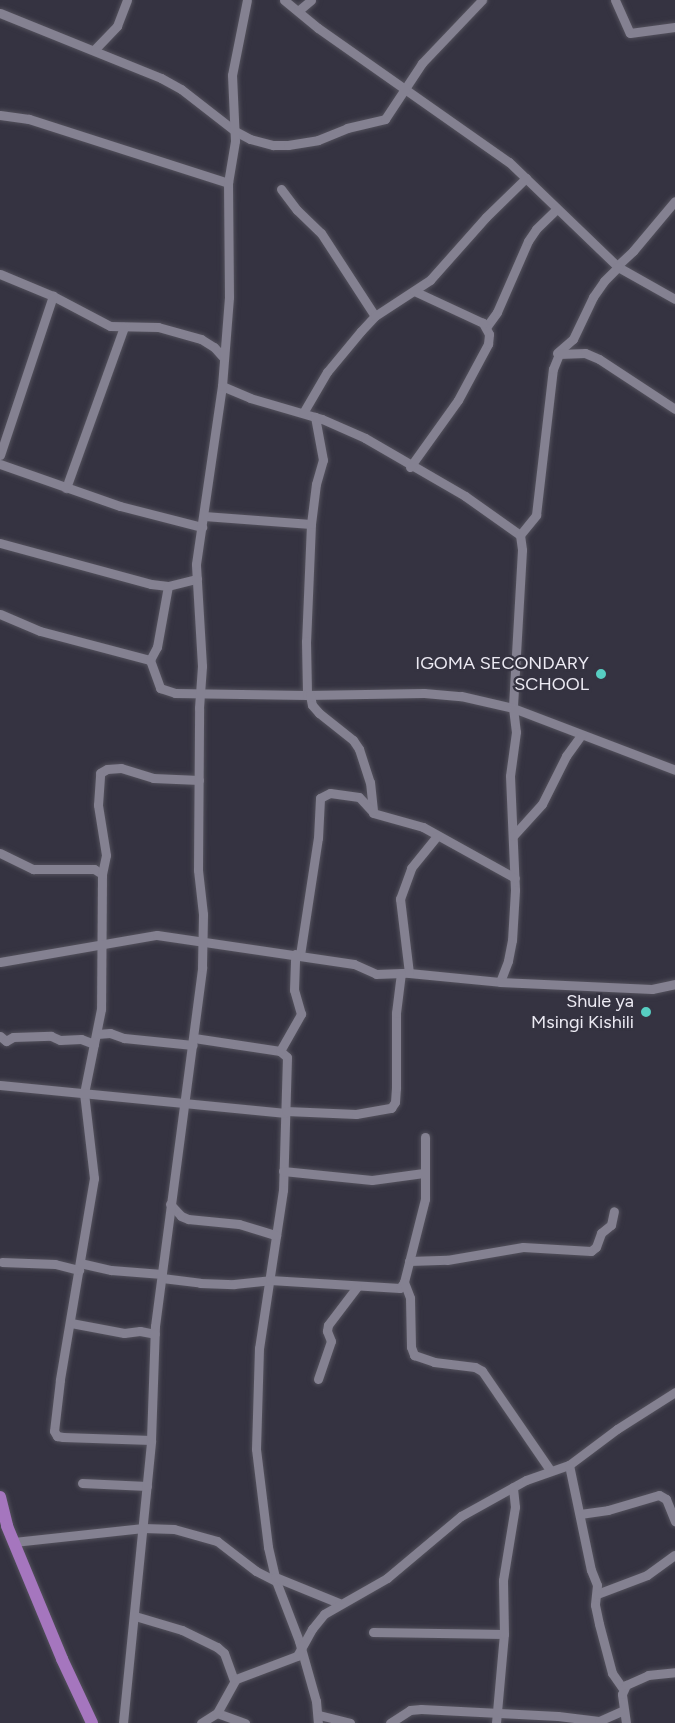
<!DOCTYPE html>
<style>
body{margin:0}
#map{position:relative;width:675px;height:1723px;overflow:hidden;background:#353341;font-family:Figtree,sans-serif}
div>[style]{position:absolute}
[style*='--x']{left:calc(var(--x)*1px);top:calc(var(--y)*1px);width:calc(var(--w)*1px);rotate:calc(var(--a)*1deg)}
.roads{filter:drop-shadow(0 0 2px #53515c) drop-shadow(0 0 2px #53515c)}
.minor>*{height:9px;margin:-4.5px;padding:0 4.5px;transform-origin:4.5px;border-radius:4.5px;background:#848191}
.major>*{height:12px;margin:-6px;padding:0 6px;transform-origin:6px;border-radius:6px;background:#a576be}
.dots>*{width:16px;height:16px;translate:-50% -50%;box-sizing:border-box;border:3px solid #353341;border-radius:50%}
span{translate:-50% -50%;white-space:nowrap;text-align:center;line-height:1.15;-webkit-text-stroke:4.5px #353341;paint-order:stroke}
.poi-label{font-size:18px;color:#eceaf3}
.right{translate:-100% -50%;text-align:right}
</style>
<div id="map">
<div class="roads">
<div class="minor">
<i style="--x:284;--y:0;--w:44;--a:39.5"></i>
<i style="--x:318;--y:28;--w:233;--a:35.1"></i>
<i style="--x:509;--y:162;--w:151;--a:43.9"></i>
<i style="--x:618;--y:267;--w:65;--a:29.3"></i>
<i style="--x:615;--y:0;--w:36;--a:66"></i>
<i style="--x:630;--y:33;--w:45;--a:-7.6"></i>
<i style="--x:298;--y:11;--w:17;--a:-40"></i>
<i style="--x:0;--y:13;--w:174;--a:22"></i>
<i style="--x:161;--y:78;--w:23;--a:29"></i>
<i style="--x:181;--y:89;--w:68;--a:37.9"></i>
<i style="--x:235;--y:131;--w:17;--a:28"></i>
<i style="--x:250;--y:139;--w:24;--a:15"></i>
<i style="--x:273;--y:145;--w:15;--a:0"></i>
<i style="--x:288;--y:145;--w:30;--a:-9"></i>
<i style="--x:318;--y:140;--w:31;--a:-22"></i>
<i style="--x:347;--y:128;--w:39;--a:-13"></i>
<i style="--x:385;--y:119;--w:67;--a:-56.5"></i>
<i style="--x:422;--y:63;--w:87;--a:-46.4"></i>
<i style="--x:95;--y:49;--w:32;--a:-46"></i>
<i style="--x:117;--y:26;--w:28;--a:-69"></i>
<i style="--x:0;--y:115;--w:29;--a:8"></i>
<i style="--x:29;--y:119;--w:209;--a:17.8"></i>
<i style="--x:281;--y:189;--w:26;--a:53"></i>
<i style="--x:297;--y:210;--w:33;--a:44"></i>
<i style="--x:321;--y:233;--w:99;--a:57"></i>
<i style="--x:617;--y:266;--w:22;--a:-43"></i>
<i style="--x:633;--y:251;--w:65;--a:-50"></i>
<i style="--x:0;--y:274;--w:57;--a:22.5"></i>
<i style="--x:53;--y:296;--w:64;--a:27.8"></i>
<i style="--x:110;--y:326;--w:48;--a:1.2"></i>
<i style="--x:158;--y:327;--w:45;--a:15.6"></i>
<i style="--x:201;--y:339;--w:15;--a:32"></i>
<i style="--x:214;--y:347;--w:13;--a:48"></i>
<i style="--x:487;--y:326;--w:17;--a:-54"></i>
<i style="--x:497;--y:312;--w:77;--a:-66.4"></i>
<i style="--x:528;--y:241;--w:14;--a:-56"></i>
<i style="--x:536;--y:229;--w:29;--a:-44"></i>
<i style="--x:557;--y:353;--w:21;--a:-41"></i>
<i style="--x:573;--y:339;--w:47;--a:-64.5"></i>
<i style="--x:593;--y:297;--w:19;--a:-55"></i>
<i style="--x:604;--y:281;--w:20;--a:-45"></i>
<i style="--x:222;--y:386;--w:30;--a:23"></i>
<i style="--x:250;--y:398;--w:75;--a:16.3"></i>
<i style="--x:322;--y:419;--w:47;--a:23.8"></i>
<i style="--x:365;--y:438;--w:116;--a:30.1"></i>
<i style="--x:465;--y:496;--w:67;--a:35.3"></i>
<i style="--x:520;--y:535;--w:15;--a:82"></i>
<i style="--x:522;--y:550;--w:158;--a:93.3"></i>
<i style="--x:513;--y:708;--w:24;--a:83"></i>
<i style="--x:516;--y:732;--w:44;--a:97.8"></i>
<i style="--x:510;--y:776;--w:114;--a:87.5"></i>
<i style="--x:515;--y:890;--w:50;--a:93.4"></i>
<i style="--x:512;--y:940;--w:21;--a:101"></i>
<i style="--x:508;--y:961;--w:22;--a:111"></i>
<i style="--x:303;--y:413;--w:48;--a:-59.7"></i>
<i style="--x:327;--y:372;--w:53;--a:-50.3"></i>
<i style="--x:361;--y:331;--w:21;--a:-47"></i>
<i style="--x:375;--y:316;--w:66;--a:-33.2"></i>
<i style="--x:430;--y:280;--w:84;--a:-48.4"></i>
<i style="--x:486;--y:217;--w:56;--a:-44.3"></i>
<i style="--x:0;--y:455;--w:168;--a:-71.6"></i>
<i style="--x:0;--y:464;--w:127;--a:19.3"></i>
<i style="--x:120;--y:506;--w:85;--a:14.4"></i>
<i style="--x:410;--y:467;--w:82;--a:-54.4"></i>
<i style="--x:458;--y:400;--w:64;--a:-61.8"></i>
<i style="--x:488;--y:344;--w:10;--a:-84"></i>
<i style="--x:489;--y:334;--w:13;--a:-119"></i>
<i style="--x:483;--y:323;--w:76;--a:-155.1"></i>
<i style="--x:66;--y:488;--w:171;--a:-70.2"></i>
<i style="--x:204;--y:516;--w:107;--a:4.3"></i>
<i style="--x:311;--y:524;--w:117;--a:92.4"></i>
<i style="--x:306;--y:641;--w:54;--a:88.9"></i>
<i style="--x:311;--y:524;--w:40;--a:-82.9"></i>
<i style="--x:316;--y:484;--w:25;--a:-74"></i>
<i style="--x:323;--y:460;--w:44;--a:-100.5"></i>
<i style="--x:520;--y:535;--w:26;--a:-51"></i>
<i style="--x:536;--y:515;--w:147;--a:-83.4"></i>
<i style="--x:553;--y:369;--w:16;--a:-68"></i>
<i style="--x:559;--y:354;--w:26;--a:-2"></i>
<i style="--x:585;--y:353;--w:15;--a:23"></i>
<i style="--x:599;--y:359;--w:91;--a:33.3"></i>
<i style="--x:0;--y:543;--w:156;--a:15.2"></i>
<i style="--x:151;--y:584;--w:17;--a:7"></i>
<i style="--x:168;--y:586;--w:30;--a:-14"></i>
<i style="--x:0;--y:614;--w:43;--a:23"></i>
<i style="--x:40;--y:631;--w:114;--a:14.8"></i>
<i style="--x:150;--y:660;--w:15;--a:-62"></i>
<i style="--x:157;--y:647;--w:62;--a:-79.8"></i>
<i style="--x:150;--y:660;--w:30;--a:70"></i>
<i style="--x:160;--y:688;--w:16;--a:18"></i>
<i style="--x:175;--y:693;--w:132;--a:0.9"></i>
<i style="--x:307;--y:695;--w:117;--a:-1"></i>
<i style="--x:424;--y:693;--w:37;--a:5"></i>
<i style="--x:461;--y:696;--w:53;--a:13"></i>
<i style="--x:513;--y:708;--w:173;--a:20.9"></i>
<i style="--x:310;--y:695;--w:10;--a:79"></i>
<i style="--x:312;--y:705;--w:11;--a:49"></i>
<i style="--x:319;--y:713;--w:43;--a:38.5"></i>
<i style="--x:353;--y:740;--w:11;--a:56"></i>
<i style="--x:359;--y:749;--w:35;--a:72"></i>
<i style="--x:370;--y:782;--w:31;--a:84"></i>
<i style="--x:373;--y:813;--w:52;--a:15.6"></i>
<i style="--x:423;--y:827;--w:105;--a:29"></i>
<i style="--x:513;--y:836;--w:43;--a:-47.8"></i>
<i style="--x:542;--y:804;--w:54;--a:-63.4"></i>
<i style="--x:566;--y:756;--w:26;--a:-54"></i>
<i style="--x:0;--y:853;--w:37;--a:26"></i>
<i style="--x:33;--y:869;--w:61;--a:0"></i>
<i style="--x:94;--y:869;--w:9;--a:32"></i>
<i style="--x:102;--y:874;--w:135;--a:90.4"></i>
<i style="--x:101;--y:1009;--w:86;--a:101.4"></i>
<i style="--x:84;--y:1093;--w:86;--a:83.3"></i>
<i style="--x:94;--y:1178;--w:205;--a:99.6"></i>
<i style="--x:60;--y:1380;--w:51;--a:96.7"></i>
<i style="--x:54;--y:1431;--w:6;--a:59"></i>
<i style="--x:57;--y:1436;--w:6;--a:9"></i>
<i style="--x:63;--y:1437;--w:88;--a:2"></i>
<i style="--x:102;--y:874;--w:19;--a:-78"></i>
<i style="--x:106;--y:855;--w:51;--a:-99.1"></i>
<i style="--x:98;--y:805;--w:32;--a:-86"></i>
<i style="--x:100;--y:773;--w:8;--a:-30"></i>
<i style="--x:107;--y:769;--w:14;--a:-4"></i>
<i style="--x:121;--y:768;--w:34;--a:17"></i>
<i style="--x:153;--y:778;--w:46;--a:2.5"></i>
<i style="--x:300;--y:955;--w:118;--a:-81.3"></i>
<i style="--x:318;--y:838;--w:40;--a:-87.1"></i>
<i style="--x:320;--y:798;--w:11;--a:-27"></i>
<i style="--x:330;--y:793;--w:29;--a:8"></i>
<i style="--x:359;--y:797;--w:19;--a:47"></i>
<i style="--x:0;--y:962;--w:159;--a:-9.8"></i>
<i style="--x:157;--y:935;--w:199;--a:8.4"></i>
<i style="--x:354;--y:964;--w:24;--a:24"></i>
<i style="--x:376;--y:974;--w:33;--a:-2"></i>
<i style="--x:409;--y:973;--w:91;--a:5.6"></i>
<i style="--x:500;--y:982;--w:152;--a:2.6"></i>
<i style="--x:652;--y:989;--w:24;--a:-12"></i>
<i style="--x:409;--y:973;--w:75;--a:-96.9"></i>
<i style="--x:400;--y:899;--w:33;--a:-70"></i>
<i style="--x:411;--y:868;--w:41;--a:-50.9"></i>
<i style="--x:97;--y:1034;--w:13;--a:-4"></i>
<i style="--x:110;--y:1033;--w:15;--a:20"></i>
<i style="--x:124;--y:1038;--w:69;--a:5.8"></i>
<i style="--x:0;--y:1036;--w:8;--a:40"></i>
<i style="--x:6;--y:1041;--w:8;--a:-30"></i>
<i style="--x:13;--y:1037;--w:38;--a:-2"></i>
<i style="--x:51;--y:1036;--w:10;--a:24"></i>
<i style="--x:60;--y:1040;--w:21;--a:-3"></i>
<i style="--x:81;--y:1039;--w:14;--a:21"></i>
<i style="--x:194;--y:1038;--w:87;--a:8.6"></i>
<i style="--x:280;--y:1051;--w:9;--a:41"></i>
<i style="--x:287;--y:1057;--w:133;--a:91.7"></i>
<i style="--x:283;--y:1190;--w:160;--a:98.6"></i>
<i style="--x:259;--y:1348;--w:101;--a:91.7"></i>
<i style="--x:256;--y:1449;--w:99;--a:83"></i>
<i style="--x:268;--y:1547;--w:35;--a:77"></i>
<i style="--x:276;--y:1581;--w:64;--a:69"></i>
<i style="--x:299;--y:1641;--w:62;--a:74.2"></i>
<i style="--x:316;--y:1701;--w:22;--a:85"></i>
<i style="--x:280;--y:1051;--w:43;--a:-60.4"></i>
<i style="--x:301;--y:1014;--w:25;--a:-106"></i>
<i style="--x:294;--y:990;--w:36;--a:-88"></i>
<i style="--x:0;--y:1085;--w:287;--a:5.6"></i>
<i style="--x:286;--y:1111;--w:70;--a:2.5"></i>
<i style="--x:356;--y:1114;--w:36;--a:-10"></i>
<i style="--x:391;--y:1108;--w:7;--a:-56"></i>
<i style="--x:395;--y:1102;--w:14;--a:-86"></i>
<i style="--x:396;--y:1088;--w:75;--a:-90"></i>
<i style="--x:396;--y:1013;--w:40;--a:-82.9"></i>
<i style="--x:283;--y:1171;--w:89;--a:5.8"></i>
<i style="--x:372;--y:1180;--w:52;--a:-7.7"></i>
<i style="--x:170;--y:1204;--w:16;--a:47"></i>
<i style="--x:181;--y:1216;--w:8;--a:23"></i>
<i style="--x:188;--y:1219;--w:51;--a:5.6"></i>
<i style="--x:239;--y:1224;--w:39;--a:17"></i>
<i style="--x:409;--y:1261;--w:38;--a:-2"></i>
<i style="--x:447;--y:1260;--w:77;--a:-9.7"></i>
<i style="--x:523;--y:1247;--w:68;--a:3.4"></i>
<i style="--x:591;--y:1251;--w:6;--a:-39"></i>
<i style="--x:596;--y:1247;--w:15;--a:-70"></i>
<i style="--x:601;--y:1233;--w:13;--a:-39"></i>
<i style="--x:611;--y:1225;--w:14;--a:-78"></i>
<i style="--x:2;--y:1262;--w:53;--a:2.2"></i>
<i style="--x:55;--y:1264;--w:25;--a:14"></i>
<i style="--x:80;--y:1263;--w:32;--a:13"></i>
<i style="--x:111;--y:1270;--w:51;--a:4.5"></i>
<i style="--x:162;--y:1278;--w:38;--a:7"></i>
<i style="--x:200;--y:1283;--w:34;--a:2"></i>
<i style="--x:234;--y:1284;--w:36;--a:-6"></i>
<i style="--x:270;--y:1280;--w:130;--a:3.5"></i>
<i style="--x:400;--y:1288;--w:7;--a:-56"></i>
<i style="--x:404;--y:1282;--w:86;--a:-75.8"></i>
<i style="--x:425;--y:1199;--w:62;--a:-90"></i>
<i style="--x:404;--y:1282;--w:17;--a:69"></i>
<i style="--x:410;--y:1298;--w:49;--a:88.8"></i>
<i style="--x:411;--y:1347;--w:9;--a:69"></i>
<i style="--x:414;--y:1355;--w:21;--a:19"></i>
<i style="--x:434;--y:1362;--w:41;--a:7"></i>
<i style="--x:475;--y:1367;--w:8;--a:30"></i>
<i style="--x:482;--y:1371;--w:120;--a:55.5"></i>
<i style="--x:71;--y:1323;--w:54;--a:10.7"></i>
<i style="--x:124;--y:1333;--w:16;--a:-7"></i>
<i style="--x:140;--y:1331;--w:15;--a:11"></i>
<i style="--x:318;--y:1379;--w:40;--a:-71.1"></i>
<i style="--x:331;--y:1341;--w:11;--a:-112"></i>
<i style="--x:327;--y:1331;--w:6;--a:-81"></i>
<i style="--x:328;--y:1325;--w:48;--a:-52.7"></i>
<i style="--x:569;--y:1465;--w:107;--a:78.2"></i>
<i style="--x:591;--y:1570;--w:16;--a:68"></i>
<i style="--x:597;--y:1585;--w:20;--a:96"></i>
<i style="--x:595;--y:1605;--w:19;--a:78"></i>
<i style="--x:599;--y:1624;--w:51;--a:75.1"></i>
<i style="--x:612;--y:1673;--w:19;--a:55"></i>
<i style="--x:82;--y:1483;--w:65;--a:2.6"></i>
<i style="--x:580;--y:1514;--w:28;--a:-8"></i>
<i style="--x:608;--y:1510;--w:53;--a:-16.4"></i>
<i style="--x:659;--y:1495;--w:8;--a:30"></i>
<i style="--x:666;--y:1499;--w:24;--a:68"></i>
<i style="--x:14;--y:1542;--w:130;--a:-6.2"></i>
<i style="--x:143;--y:1528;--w:31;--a:2"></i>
<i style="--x:174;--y:1529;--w:45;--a:15.6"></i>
<i style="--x:217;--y:1541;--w:49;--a:37.6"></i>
<i style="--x:256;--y:1571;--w:22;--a:27"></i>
<i style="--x:275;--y:1577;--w:69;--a:22.1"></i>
<i style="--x:597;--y:1594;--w:53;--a:-20.8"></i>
<i style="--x:647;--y:1575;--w:34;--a:-36"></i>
<i style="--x:135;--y:1616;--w:49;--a:16.6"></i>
<i style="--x:182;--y:1630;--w:39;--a:26"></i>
<i style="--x:217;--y:1647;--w:9;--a:41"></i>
<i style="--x:224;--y:1653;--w:30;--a:70"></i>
<i style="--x:373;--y:1632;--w:131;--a:0.9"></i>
<i style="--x:217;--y:1713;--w:30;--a:20"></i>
<i style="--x:319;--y:1715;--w:32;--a:14"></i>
<i style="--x:123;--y:1723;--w:284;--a:-84.3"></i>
<i style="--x:151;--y:1440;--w:114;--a:-88"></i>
<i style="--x:155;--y:1326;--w:362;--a:-82.5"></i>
<i style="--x:202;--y:967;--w:53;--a:-88.9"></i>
<i style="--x:203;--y:914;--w:44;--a:-96.5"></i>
<i style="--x:198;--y:870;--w:162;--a:-89.6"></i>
<i style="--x:199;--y:708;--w:42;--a:-85.9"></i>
<i style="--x:202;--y:666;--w:102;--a:-93.4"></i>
<i style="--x:196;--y:564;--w:180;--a:-81.7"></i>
<i style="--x:222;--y:386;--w:89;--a:-85.5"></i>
<i style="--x:229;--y:297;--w:114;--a:-90.5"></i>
<i style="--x:228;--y:183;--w:43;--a:-80.5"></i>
<i style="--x:235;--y:141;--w:66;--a:-92.6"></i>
<i style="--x:232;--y:75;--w:76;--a:-78.7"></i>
<i style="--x:201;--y:1723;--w:19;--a:-32"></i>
<i style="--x:217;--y:1713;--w:39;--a:-61"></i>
<i style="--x:236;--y:1679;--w:65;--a:-20.7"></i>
<i style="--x:297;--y:1656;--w:31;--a:-61"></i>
<i style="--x:312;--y:1629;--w:19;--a:-51"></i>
<i style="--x:324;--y:1614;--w:73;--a:-29.7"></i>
<i style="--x:387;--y:1578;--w:97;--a:-40"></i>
<i style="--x:461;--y:1516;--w:74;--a:-29"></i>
<i style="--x:526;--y:1480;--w:46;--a:-19.2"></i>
<i style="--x:569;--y:1465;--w:60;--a:-36.9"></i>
<i style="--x:617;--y:1429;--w:69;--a:-32.5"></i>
<i style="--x:390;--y:1723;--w:24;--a:-33"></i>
<i style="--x:410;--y:1710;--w:11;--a:-5"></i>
<i style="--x:421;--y:1709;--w:137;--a:2.9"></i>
<i style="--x:558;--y:1716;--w:41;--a:7"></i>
<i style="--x:599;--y:1721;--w:27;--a:-24"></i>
<i style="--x:496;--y:1723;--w:89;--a:-84.9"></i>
<i style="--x:504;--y:1634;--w:54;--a:-91.1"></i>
<i style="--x:503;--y:1580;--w:74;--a:-80.7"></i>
<i style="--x:515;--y:1507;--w:20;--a:-96"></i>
<i style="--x:626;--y:1723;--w:29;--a:-98"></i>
<i style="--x:622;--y:1694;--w:10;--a:-66"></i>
<i style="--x:626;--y:1685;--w:24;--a:-24"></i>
<i style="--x:648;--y:1675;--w:27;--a:-6"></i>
</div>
<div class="major">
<i style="--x:0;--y:1497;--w:30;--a:76"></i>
<i style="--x:7;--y:1526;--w:144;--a:67.5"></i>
<i style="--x:62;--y:1659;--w:71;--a:64.9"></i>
</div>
</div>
<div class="dots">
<i style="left:601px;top:674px;background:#57cec2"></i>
<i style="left:646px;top:1012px;background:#57cec2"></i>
</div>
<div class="poi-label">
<span class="right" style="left:589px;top:674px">IGOMA SECONDARY<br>SCHOOL</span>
<span class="right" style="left:634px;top:1012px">Shule ya<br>Msingi Kishili</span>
</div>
</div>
